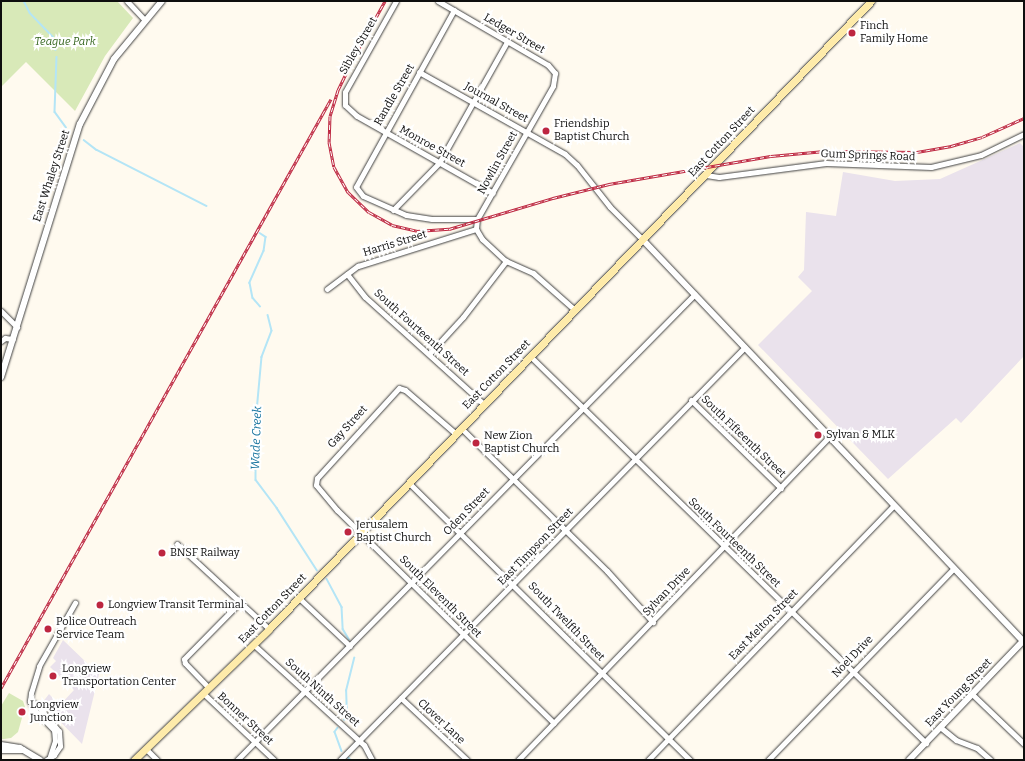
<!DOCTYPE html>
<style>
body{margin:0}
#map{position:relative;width:1025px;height:761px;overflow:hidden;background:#fffaef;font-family:Bitter,serif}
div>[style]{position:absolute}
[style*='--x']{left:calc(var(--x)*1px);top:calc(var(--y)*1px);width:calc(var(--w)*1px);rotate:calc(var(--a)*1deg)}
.industrial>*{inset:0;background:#eae2ec}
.green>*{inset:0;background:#d8e9b8}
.stream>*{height:1.5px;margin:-0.75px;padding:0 0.75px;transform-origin:0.75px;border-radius:0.75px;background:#b4e5f6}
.roads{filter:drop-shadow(0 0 1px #414141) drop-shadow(0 0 1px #414141)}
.minor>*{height:5px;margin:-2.5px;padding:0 2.5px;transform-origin:2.5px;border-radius:2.5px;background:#fff}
.tertiary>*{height:6px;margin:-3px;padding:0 3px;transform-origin:3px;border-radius:3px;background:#fff}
.secondary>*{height:7px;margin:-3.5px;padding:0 3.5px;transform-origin:3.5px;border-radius:3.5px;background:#feebaa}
.rail>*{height:3px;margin-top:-1.5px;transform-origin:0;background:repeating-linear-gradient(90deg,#fff 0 4.5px,#bd2640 0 9px);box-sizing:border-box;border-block:1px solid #bd2640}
.dots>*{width:11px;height:11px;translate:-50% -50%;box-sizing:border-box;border:2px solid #fff;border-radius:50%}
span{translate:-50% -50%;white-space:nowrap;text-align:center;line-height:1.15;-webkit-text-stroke:4px #fff;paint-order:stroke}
.poi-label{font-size:11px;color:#0e0e0e}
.left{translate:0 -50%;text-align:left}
.street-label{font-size:11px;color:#0e0e0e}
.park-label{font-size:11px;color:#35651e;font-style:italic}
.water-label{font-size:12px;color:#17749f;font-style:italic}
.frame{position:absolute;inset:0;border:2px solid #0e0e0e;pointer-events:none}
</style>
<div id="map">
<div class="industrial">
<i style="clip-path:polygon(1020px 143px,1024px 147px,1024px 356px,961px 423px,956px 418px,888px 479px,758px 345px,812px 291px,798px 277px,804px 270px,806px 212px,836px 216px,843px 172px,895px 181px,940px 179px)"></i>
<i style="clip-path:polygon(63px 640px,88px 664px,101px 666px,82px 744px,42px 703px,49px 694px,60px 705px,74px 690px,50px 667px,56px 661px,53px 658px)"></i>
</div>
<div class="green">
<i style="clip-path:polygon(1px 1px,117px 1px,133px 18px,105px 56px,75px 111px,26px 62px,1px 87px)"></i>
<i style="clip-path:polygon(9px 693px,23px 701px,25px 707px,18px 732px,11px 738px,4px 739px,1px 739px,1px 706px)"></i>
</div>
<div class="stream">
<i style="--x:24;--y:1;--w:13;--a:63"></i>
<i style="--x:30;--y:13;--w:33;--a:46"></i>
<i style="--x:53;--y:37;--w:13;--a:77"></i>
<i style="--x:57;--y:57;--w:55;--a:92.1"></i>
<i style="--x:55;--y:112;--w:19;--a:54"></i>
<i style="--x:84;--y:140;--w:16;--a:38"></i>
<i style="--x:97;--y:150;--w:123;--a:27"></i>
<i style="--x:260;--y:233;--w:7;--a:34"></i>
<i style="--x:266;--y:237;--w:14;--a:98"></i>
<i style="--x:264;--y:251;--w:35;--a:114"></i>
<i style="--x:250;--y:283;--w:15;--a:79"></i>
<i style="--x:253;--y:298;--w:11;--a:49"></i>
<i style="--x:268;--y:315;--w:16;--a:76"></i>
<i style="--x:272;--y:331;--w:28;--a:111"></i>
<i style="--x:262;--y:357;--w:66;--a:95.2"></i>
<i style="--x:256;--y:423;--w:57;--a:90"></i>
<i style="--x:256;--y:480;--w:35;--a:53"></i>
<i style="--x:277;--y:508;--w:74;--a:57.2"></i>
<i style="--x:327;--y:579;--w:32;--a:62"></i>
<i style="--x:342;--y:607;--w:22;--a:87"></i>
<i style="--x:343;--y:629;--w:12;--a:59"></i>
<i style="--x:344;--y:720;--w:5;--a:-53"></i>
<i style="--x:347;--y:716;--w:25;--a:-92"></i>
<i style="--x:346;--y:691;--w:34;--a:-76"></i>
<i style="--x:338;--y:728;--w:5;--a:127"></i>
<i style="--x:335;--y:732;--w:20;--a:70"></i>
<i style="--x:348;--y:757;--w:4;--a:45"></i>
</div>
<div class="roads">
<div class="minor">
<i style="--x:127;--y:1;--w:25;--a:47"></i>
<i style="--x:396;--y:1;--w:104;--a:119.3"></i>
<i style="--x:345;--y:92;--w:13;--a:90"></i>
<i style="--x:345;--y:105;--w:16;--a:43"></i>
<i style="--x:357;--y:116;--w:156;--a:29.5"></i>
<i style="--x:438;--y:1;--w:127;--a:30.2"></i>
<i style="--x:548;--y:65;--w:11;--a:49"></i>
<i style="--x:555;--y:73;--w:13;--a:99"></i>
<i style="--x:553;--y:86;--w:153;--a:119.7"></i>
<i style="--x:477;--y:219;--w:10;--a:96"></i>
<i style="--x:476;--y:229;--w:12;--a:59"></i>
<i style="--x:482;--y:239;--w:33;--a:43"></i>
<i style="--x:506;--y:261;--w:30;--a:24"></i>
<i style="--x:533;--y:273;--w:56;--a:41.4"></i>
<i style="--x:454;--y:10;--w:202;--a:119"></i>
<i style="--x:356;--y:187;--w:11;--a:52"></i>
<i style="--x:363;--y:196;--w:47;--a:23.8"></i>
<i style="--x:406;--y:215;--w:26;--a:9"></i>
<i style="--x:432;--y:219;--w:45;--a:0"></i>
<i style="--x:419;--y:72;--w:167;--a:29.3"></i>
<i style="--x:565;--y:154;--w:16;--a:43"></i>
<i style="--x:577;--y:165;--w:53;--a:51.8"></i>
<i style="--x:610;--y:207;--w:47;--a:45"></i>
<i style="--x:706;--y:175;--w:13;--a:9"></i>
<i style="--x:719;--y:177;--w:108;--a:-7.5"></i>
<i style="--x:826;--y:163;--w:105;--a:2.2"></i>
<i style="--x:931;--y:167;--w:51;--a:-13.5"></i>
<i style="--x:981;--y:155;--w:48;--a:-26"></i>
<i style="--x:393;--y:210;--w:66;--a:-45.6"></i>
<i style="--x:439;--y:163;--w:139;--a:-60.7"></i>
<i style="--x:347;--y:274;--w:29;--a:52"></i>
<i style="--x:365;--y:297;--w:160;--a:42"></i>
<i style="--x:327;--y:289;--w:39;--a:-37"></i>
<i style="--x:358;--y:266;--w:124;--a:-17.4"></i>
<i style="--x:1;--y:311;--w:23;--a:45"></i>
<i style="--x:1;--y:341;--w:5;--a:-37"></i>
<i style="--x:5;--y:338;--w:8;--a:7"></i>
<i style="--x:430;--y:353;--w:49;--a:-47.5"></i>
<i style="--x:463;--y:317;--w:71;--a:-52.5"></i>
<i style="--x:530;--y:356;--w:554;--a:44.34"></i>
<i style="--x:691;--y:400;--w:126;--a:44.4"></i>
<i style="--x:461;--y:428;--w:204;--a:44.4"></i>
<i style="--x:607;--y:571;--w:69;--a:48"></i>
<i style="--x:456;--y:434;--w:67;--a:-139.2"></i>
<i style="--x:405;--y:390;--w:6;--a:-162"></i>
<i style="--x:399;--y:388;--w:122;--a:132.3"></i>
<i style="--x:317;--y:478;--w:7;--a:98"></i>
<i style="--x:316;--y:485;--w:33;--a:50"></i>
<i style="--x:337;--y:510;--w:304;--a:44.5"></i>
<i style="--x:409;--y:483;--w:395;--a:44.6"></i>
<i style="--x:177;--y:544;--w:125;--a:42.7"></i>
<i style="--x:299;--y:598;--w:70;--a:43.3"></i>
<i style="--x:254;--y:645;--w:149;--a:42.3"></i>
<i style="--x:364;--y:745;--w:17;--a:62"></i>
<i style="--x:209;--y:688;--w:35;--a:-134"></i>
<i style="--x:185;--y:663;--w:4;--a:-104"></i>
<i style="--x:184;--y:659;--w:80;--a:-45.5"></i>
<i style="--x:203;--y:693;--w:98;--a:43.3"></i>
<i style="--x:972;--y:694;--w:72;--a:43.9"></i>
<i style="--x:401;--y:698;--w:91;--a:43.2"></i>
<i style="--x:30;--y:701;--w:8;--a:30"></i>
<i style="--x:37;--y:705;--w:34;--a:50"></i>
<i style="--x:59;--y:731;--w:15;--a:86"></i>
<i style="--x:60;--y:746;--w:11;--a:124"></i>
<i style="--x:54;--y:755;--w:9;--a:148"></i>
<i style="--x:940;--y:727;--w:21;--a:39"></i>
<i style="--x:956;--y:740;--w:22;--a:21"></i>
<i style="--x:977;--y:748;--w:18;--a:41"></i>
<i style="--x:146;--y:749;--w:16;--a:45"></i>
<i style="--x:50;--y:756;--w:16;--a:-72"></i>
<i style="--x:55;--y:741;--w:11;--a:-95"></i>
<i style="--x:54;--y:730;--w:29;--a:-134"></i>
<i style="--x:34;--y:709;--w:9;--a:-117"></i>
<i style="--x:30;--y:701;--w:8;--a:-83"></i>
<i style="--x:31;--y:693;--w:28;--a:-73"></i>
<i style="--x:39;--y:666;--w:73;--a:-60.3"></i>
<i style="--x:237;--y:760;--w:653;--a:-45.5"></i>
<i style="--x:340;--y:760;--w:578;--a:-45.56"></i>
<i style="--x:518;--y:760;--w:448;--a:-46.1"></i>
<i style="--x:648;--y:760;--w:354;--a:-46"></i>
<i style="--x:768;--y:760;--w:267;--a:-45.9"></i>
</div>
<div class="tertiary">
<i style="--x:643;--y:240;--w:554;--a:46.54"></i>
<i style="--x:1;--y:377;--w:265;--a:-72.7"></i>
<i style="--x:80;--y:124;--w:73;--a:-62.4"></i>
<i style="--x:114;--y:59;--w:75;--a:-50.4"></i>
<i style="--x:1;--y:745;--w:19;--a:9"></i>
<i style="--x:20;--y:748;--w:23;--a:31"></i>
<i style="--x:1;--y:750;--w:22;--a:0"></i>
<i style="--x:909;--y:760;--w:166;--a:-46.2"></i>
</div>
<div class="secondary">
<i style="--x:134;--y:760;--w:188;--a:-44.1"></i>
<i style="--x:269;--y:629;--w:870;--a:-46.21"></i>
</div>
</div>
<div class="rail">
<i style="--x:356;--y:53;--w:41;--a:115.9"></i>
<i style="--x:338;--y:90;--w:27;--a:107"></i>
<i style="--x:330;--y:116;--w:26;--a:92"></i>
<i style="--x:329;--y:142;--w:25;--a:79"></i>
<i style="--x:334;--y:167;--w:29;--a:61"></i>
<i style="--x:348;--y:192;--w:29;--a:44"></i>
<i style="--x:369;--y:212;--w:26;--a:29"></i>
<i style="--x:392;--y:225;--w:26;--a:13"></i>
<i style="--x:417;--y:231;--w:32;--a:-4"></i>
<i style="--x:449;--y:229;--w:109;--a:-16.6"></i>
<i style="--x:553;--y:198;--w:58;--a:-14"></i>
<i style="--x:609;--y:184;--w:164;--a:-9.8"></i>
<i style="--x:771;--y:156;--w:54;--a:-5.3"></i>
<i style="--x:825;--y:151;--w:92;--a:0.6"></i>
<i style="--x:917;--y:152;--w:35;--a:-10"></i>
<i style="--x:951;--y:146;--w:32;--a:-16"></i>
<i style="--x:982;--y:137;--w:46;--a:-24.3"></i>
<i style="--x:354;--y:57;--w:64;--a:-61"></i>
<i style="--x:1;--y:688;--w:675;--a:-60.74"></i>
</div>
<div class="dots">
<i style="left:852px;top:33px;background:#bd2640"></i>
<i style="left:546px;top:131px;background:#bd2640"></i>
<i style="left:818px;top:435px;background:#bd2640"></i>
<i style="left:476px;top:443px;background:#bd2640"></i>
<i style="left:348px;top:532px;background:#bd2640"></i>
<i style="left:162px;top:553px;background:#bd2640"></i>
<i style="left:100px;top:605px;background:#bd2640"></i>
<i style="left:48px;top:629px;background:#bd2640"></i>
<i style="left:53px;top:676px;background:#bd2640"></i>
<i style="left:22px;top:712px;background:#bd2640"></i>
</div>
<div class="poi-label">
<span class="left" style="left:860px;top:33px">Finch<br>Family Home</span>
<span class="left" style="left:554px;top:131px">Friendship<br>Baptist Church</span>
<span class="left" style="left:826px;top:435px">Sylvan &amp; MLK</span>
<span class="left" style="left:484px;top:443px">New Zion<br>Baptist Church</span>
<span class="left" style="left:356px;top:532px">Jerusalem<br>Baptist Church</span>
<span class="left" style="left:170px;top:553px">BNSF Railway</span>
<span class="left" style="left:108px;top:605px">Longview Transit Terminal</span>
<span class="left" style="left:56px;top:629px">Police Outreach<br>Service Team</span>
<span class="left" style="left:62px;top:676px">Longview<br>Transportation Center</span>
<span class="left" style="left:30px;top:712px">Longview<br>Junction</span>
</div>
<div class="street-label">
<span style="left:514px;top:34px;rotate:30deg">Ledger Street</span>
<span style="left:359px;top:46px;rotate:-60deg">Sibley Street</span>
<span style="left:395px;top:95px;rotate:-60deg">Randle Street</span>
<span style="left:496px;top:103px;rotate:29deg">Journal Street</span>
<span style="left:722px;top:142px;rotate:-47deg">East Cotton Street</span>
<span style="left:432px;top:147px;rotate:29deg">Monroe Street</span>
<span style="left:868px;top:156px;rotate:2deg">Gum Springs Road</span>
<span style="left:498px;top:163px;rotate:-61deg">Nowlin Street</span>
<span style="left:52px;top:176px;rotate:-72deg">East Whaley Street</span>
<span style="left:395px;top:244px;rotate:-17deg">Harris Street</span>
<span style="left:421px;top:333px;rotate:42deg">South Fourteenth Street</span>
<span style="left:497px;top:375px;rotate:-46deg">East Cotton Street</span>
<span style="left:348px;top:427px;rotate:-48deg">Gay Street</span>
<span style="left:743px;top:437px;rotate:44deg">South Fifteenth Street</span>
<span style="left:467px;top:512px;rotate:-46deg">Oden Street</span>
<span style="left:734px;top:543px;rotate:44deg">South Fourteenth Street</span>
<span style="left:536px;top:547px;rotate:-46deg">East Timpson Street</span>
<span style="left:667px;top:592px;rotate:-46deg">Sylvan Drive</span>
<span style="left:440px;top:597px;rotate:45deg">South Eleventh Street</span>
<span style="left:273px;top:609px;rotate:-46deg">East Cotton Street</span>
<span style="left:566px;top:622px;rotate:46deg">South Twelfth Street</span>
<span style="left:764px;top:625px;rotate:-46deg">East Melton Street</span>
<span style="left:853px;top:657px;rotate:-46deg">Noel Drive</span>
<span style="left:322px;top:693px;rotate:42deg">South Ninth Street</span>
<span style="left:959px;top:693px;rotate:-46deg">East Young Street</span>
<span style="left:245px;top:719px;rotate:43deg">Bonner Street</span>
<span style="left:441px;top:722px;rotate:43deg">Clover Lane</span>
</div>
<div class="park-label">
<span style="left:65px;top:42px">Teague Park</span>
</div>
<div class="water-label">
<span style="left:257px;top:438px;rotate:-88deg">Wade Creek</span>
</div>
<div class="frame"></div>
</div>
